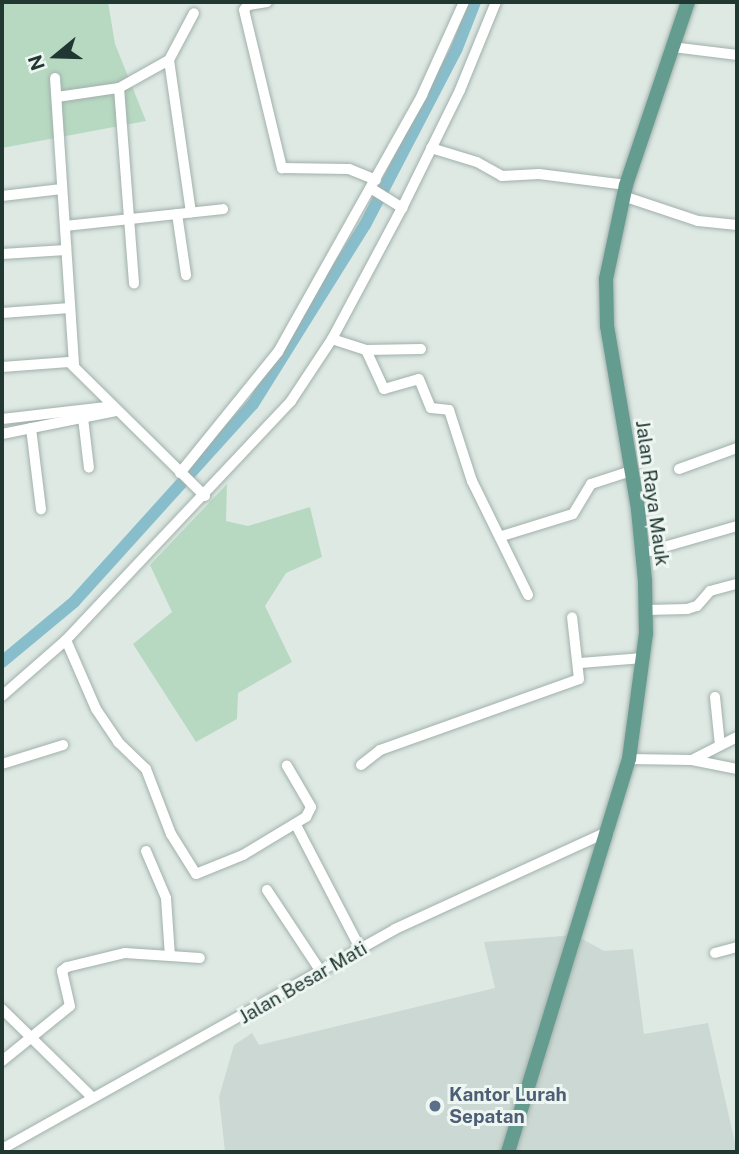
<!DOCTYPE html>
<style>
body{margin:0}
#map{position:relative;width:739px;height:1154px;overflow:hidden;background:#dee9e4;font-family:"Public Sans",sans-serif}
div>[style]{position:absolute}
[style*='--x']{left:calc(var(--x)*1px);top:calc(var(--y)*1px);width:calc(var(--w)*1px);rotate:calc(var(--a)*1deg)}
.built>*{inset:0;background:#ccd8d3}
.green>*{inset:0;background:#b7d9c2}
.canal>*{height:12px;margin:-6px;padding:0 6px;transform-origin:6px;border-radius:6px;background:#88becc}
.roads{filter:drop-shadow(0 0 2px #a1b0ab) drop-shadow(0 0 2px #a1b0ab)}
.street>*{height:10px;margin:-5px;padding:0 5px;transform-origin:5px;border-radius:5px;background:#fff}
.primary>*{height:14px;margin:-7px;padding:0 7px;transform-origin:7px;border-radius:7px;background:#649c90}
.dots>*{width:19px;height:19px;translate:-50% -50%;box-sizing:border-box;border:4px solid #eef6f2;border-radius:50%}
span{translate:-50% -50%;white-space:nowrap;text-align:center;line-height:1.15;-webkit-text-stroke:6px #eef6f2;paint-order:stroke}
.street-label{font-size:19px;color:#203732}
.service-label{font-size:19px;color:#4e5e75;font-weight:700}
.left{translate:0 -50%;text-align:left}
.frame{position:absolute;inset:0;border:4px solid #203732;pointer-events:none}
.north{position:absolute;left:21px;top:21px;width:70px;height:70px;-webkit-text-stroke:5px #eef6f2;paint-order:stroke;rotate:251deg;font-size:19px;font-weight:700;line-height:28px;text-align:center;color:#203732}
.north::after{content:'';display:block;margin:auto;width:24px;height:32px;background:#203732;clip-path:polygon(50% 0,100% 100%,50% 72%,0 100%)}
</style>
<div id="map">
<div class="built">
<i style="clip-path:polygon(575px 935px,604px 951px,633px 949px,644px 1034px,708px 1023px,737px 1152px,225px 1152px,219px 1097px,234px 1045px,252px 1033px,259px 1045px,495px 988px,484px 942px)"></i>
</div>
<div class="green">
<i style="clip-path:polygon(2px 2px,108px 2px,115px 44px,146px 121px,2px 148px)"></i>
<i style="clip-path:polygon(227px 484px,226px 521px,248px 526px,310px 507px,322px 557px,286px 573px,265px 606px,292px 662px,238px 693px,237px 719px,196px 742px,133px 644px,172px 612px,150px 565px)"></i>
</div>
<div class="canal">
<i style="--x:2;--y:662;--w:94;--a:-39.8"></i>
<i style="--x:74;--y:602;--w:267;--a:-47.9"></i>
<i style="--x:253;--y:404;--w:211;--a:-58"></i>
<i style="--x:365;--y:225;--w:199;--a:-62.5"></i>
<i style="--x:457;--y:48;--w:49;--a:-68.6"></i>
</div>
<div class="roads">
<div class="street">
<i style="--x:267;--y:2;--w:19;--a:171"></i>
<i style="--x:248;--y:5;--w:6;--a:129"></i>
<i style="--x:244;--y:10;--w:163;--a:76.5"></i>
<i style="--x:282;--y:168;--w:67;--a:0.9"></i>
<i style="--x:349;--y:169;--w:29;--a:22"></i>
<i style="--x:672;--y:47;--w:65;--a:7"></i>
<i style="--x:169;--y:60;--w:154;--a:81.8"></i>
<i style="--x:55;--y:78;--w:289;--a:86.2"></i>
<i style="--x:119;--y:88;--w:196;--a:85.6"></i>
<i style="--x:57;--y:97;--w:63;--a:-8.3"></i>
<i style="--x:119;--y:88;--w:57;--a:-29.2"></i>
<i style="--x:169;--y:60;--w:53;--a:-62"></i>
<i style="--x:431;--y:148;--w:48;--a:16.9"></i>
<i style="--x:477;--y:162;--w:29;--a:29"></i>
<i style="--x:502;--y:176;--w:37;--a:-3"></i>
<i style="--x:539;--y:174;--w:88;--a:7.2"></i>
<i style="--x:372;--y:189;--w:36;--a:32"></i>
<i style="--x:2;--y:196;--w:60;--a:-6.7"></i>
<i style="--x:623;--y:196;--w:79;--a:18.4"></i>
<i style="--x:698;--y:221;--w:39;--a:6"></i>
<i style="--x:177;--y:214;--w:62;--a:81.6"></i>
<i style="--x:65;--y:226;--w:159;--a:-6.1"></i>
<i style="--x:2;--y:254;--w:64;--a:-3.6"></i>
<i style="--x:2;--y:313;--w:68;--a:-4.2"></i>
<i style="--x:332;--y:339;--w:36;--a:18"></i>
<i style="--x:366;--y:350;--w:55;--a:-1"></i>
<i style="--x:366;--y:350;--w:43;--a:65.2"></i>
<i style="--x:384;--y:389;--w:36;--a:-16"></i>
<i style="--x:419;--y:379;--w:31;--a:68"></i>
<i style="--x:431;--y:408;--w:18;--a:6"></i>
<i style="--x:449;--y:410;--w:75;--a:72.1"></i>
<i style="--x:472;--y:481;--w:127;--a:63.8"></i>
<i style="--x:2;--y:367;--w:67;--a:-4.3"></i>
<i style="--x:69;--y:362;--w:191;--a:44.6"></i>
<i style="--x:83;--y:418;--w:50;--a:83.2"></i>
<i style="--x:2;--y:419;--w:105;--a:-6.6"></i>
<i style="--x:31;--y:428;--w:82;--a:83"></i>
<i style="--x:2;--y:434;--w:116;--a:-11.4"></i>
<i style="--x:679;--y:469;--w:62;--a:-19.9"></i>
<i style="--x:180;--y:473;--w:156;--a:-51"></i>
<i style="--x:278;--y:352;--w:295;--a:-60.7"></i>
<i style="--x:422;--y:95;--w:102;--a:-65.7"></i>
<i style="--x:502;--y:536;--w:74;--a:-17.2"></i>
<i style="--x:573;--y:514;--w:35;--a:-59"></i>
<i style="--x:591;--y:484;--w:42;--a:-18"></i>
<i style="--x:643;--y:553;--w:98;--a:-16"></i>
<i style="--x:646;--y:610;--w:41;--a:-1.4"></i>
<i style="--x:687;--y:609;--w:10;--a:-17"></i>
<i style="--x:697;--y:606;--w:20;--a:-49"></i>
<i style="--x:710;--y:591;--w:28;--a:-15"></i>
<i style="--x:66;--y:640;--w:75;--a:66.5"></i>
<i style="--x:96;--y:709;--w:40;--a:56"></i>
<i style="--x:118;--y:742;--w:39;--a:44"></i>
<i style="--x:146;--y:769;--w:70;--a:69"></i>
<i style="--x:171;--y:834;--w:47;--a:58"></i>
<i style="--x:196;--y:874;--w:51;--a:-22"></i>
<i style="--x:243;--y:855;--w:74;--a:-31.1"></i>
<i style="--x:306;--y:817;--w:11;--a:-63"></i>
<i style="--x:311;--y:807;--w:48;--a:-120.3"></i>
<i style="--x:580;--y:663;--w:63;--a:-4.5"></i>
<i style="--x:2;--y:696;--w:85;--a:-41.2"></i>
<i style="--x:66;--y:640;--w:328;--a:-46.7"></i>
<i style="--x:291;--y:401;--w:74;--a:-56.5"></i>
<i style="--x:332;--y:339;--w:149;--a:-61.9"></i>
<i style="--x:402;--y:208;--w:131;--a:-63.8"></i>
<i style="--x:460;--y:90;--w:95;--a:-67.8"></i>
<i style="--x:715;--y:697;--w:48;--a:84.1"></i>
<i style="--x:629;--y:759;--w:63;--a:0.9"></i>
<i style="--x:692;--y:760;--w:46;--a:11.3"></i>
<i style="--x:692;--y:760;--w:51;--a:-27.1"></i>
<i style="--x:2;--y:764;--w:64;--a:-17.3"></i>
<i style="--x:361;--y:765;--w:24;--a:-38"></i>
<i style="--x:380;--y:750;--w:211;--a:-19.6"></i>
<i style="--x:579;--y:679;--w:62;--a:-96.4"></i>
<i style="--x:296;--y:825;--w:141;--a:62.5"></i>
<i style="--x:146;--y:851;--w:51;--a:66.9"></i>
<i style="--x:166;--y:898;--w:58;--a:86.1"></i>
<i style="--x:267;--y:890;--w:100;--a:56.5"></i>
<i style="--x:715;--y:953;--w:23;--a:-15"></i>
<i style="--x:2;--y:1009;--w:126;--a:44.4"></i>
<i style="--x:2;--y:1061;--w:87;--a:-39"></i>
<i style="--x:70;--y:1006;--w:36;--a:-103"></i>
<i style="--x:62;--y:971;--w:6;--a:-39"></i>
<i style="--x:67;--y:967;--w:60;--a:-13.6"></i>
<i style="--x:125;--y:953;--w:75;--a:3.8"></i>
<i style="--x:2;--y:1149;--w:450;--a:-29.2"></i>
<i style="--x:395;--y:929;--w:235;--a:-24.6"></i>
</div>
<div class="primary">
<i style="--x:508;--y:1152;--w:411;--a:-72.9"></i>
<i style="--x:629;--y:759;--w:126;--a:-82.3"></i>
<i style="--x:646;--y:634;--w:53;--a:-91.1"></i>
<i style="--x:645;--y:581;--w:72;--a:-95.6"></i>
<i style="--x:638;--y:509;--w:186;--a:-99.6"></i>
<i style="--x:607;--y:326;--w:47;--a:-91.2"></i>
<i style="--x:606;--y:279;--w:96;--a:-78"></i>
<i style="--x:626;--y:185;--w:193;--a:-71.3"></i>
</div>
</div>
<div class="dots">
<i style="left:435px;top:1106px;background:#5c6f8a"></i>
</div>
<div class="street-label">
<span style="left:652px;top:493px;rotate:82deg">Jalan Raya Mauk</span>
<span style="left:303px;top:983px;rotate:-30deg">Jalan Besar Mati</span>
</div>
<div class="service-label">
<span class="left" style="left:449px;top:1106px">Kantor Lurah<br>Sepatan</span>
</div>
<div class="frame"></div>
<div class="north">N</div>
</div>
